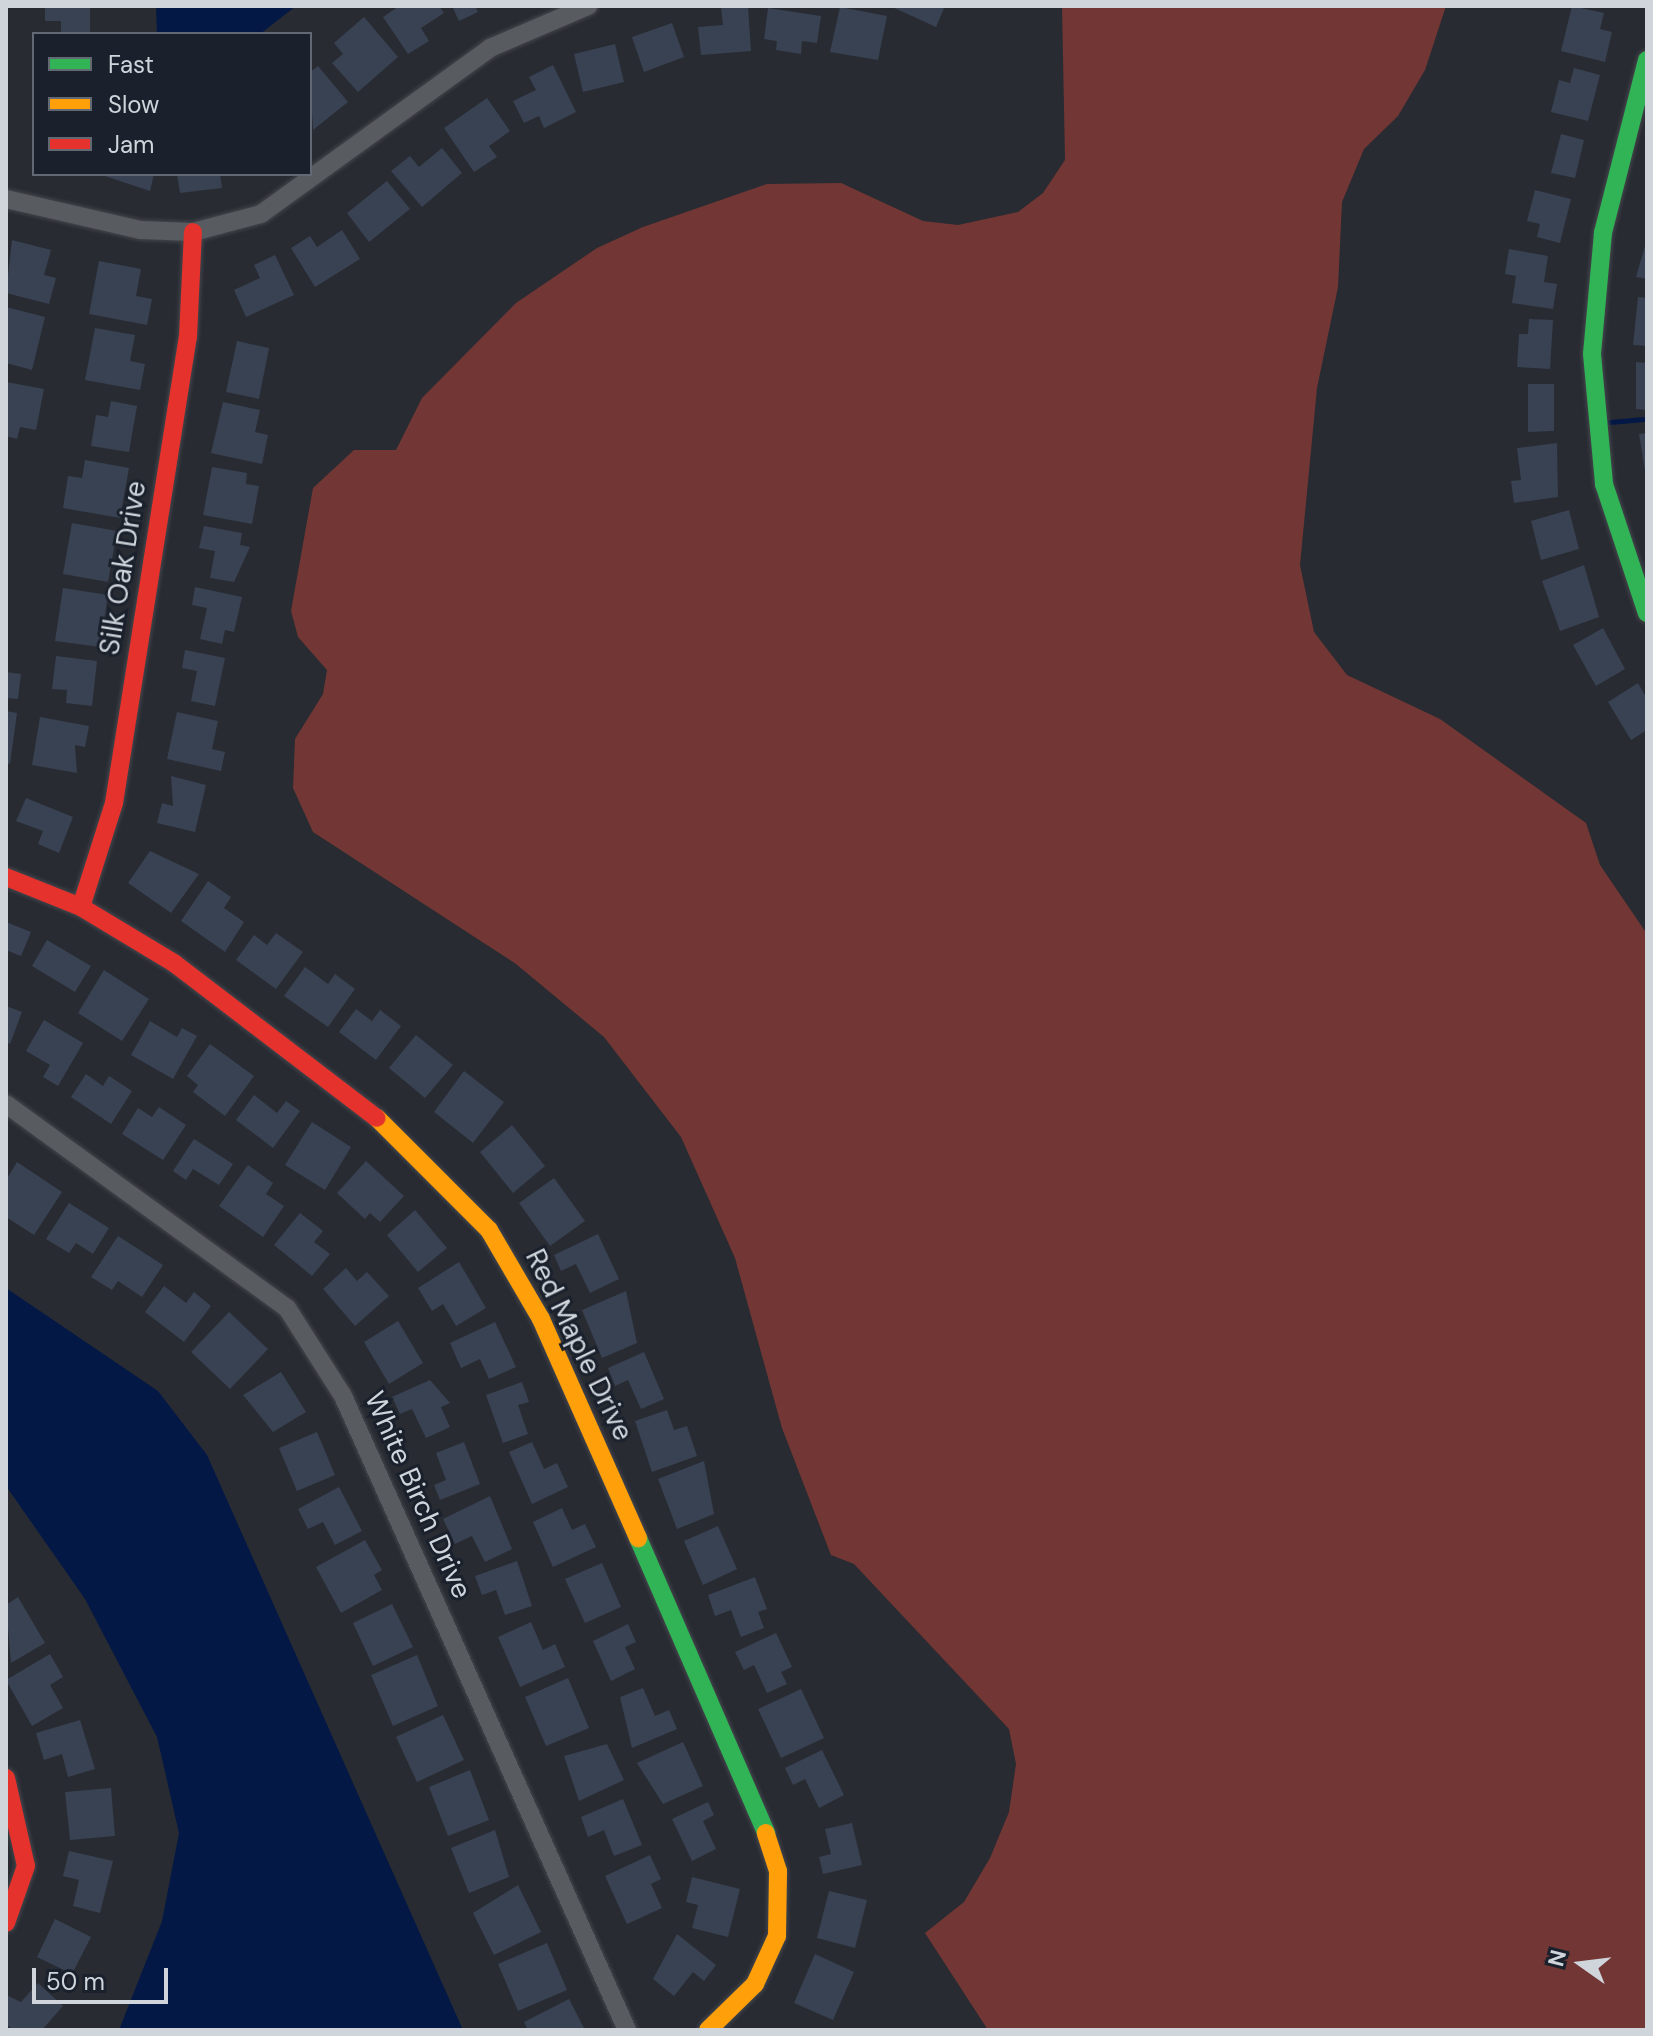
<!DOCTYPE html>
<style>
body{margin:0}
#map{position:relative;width:1653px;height:2036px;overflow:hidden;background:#282b32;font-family:"DM Sans",sans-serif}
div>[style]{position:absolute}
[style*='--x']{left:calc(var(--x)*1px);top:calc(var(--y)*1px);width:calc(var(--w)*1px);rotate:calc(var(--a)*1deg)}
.green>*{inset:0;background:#723734}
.water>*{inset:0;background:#041846}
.stream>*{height:5px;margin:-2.5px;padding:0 2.5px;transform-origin:2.5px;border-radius:2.5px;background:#041846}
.building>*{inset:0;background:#394252}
.roads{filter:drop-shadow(0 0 2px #44464c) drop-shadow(0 0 2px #44464c)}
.street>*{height:18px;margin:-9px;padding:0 9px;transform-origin:9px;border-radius:9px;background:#585b60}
.fast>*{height:18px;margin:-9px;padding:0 9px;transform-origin:9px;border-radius:9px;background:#30b455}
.slow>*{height:18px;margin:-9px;padding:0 9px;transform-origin:9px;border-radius:9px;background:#ff9f0a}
.jam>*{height:18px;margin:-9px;padding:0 9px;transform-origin:9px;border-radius:9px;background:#e5322d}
span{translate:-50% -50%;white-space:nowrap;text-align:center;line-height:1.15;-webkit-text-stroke:6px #1a212c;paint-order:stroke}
.street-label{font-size:28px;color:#d0d5dc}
.frame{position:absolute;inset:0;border:8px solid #d0d5dc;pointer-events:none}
.legend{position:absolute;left:32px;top:32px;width:280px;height:144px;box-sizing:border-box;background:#1a212c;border:2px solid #636972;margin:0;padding:10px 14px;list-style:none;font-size:24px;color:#d0d5dc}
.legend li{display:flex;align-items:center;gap:16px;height:40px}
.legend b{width:40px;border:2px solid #636972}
.north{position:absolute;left:1541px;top:1924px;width:80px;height:80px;-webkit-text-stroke:6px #1a212c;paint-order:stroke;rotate:284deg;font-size:22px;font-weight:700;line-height:32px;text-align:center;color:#d0d5dc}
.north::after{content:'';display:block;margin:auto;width:28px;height:36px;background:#d0d5dc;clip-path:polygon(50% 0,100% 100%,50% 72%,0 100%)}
.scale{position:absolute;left:32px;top:1968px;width:136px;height:36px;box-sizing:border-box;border:4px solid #d0d5dc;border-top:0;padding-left:10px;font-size:24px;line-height:28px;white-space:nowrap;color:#d0d5dc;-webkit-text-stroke:6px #1a212c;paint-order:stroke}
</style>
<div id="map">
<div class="green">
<i style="clip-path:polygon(1062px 6px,1446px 6px,1425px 70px,1398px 116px,1364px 149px,1342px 202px,1338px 287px,1317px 388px,1300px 565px,1314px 632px,1347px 675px,1440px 719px,1586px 823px,1600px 865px,1647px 934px,1647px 2030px,988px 2030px,925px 1933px,964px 1902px,990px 1858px,1009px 1812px,1016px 1764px,1009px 1729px,854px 1564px,831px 1555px,782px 1428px,735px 1258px,681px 1137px,604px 1037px,516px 964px,313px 832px,293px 788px,295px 739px,323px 694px,327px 670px,298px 637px,291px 611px,313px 488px,354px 450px,396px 450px,422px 398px,516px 303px,597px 248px,643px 227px,767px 184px,841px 183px,923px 221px,958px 225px,1018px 212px,1043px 193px,1065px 160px)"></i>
</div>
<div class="water">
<i style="clip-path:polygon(156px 6px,296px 6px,260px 34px,157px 34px)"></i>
<i style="clip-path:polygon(6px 1288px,158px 1391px,207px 1455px,463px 2030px,119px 2030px,162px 1921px,179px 1833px,157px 1737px,85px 1599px,6px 1486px)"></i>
</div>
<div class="stream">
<i style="--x:1610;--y:422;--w:37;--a:-5"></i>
</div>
<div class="building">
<i style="clip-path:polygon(45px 6px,90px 6px,90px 34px,61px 34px,61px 21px,45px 21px)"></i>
<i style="clip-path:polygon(399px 6px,439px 6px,444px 13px,421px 28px,429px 41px,408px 54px,383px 17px)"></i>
<i style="clip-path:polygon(452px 6px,475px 6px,478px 12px,459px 21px)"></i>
<i style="clip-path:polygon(748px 6px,751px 51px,701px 55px,698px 27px,723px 25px,721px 8px)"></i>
<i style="clip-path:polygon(890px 6px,945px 6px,936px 27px)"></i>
<i style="clip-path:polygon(1572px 6px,1604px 13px,1600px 29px,1612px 32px,1605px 62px,1561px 51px)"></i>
<i style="clip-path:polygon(840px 7px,887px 16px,878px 60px,830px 52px)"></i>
<i style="clip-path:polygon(768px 8px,821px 16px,817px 43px,802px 41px,801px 54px,776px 50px,777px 41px,764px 39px)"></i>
<i style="clip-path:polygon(364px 17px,398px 57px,358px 92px,332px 63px,343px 54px,334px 43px)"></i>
<i style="clip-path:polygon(672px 23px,684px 57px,644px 72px,632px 37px)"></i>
<i style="clip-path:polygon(615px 44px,624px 82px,583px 92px,574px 54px)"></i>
<i style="clip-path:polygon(553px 65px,576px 112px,544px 128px,539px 116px,524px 123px,513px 101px,536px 90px,529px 77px)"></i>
<i style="clip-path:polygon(318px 66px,348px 102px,313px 130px,310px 72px)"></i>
<i style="clip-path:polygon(1574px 68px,1600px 75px,1588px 121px,1551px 112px,1559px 80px,1570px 83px)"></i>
<i style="clip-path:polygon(487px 98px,510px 131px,489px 146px,497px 157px,474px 172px,444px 128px)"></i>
<i style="clip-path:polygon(1561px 134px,1584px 140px,1575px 178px,1551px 173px)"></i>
<i style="clip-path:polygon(442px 148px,462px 173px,422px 207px,391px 171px,410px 156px,419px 167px)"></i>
<i style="clip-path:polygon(99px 174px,154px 174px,150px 191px)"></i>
<i style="clip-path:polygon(177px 174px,220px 174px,222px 188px,180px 193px)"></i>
<i style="clip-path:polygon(387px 181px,410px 209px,369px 242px,347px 213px)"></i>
<i style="clip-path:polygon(1535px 190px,1571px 199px,1560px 243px,1537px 237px,1540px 224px,1527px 221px)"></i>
<i style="clip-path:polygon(342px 230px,360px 259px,315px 287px,291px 248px,310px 236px,317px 247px)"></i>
<i style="clip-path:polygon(1647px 239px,1647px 279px,1636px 277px)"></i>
<i style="clip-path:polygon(12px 240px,51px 250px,44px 275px,56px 278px,49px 304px,6px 293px)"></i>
<i style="clip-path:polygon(1509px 249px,1548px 256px,1544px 282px,1557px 284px,1553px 309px,1512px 303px,1516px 276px,1505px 274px)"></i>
<i style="clip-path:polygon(275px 255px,294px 295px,246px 317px,234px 290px,260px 278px,254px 265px)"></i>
<i style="clip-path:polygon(99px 261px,141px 269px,136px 296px,152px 299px,147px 325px,89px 314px)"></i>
<i style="clip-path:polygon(1638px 297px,1647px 298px,1647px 346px,1633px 345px)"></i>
<i style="clip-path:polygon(6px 307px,45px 317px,32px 370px,6px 363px)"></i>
<i style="clip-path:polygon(1529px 319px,1553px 320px,1550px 369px,1517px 367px,1519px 334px,1528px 334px)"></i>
<i style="clip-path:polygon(95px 328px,135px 335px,130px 361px,145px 364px,140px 390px,85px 380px)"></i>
<i style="clip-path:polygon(237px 341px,269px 348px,259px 399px,226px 392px)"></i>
<i style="clip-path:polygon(1636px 362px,1647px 363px,1647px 410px,1636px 409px)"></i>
<i style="clip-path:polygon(6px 382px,44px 389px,36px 430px,20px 427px,17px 439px,6px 436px)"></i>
<i style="clip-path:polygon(1528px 384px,1554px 384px,1554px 431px,1528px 432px)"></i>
<i style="clip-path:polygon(111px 401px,137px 406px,129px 452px,91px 446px,96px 415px,108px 417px)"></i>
<i style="clip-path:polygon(223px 402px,260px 410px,255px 432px,268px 435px,262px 464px,211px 453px)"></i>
<i style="clip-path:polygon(1647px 433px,1647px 471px,1645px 471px,1639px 434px)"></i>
<i style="clip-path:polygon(1557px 443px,1558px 497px,1514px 503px,1511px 481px,1521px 480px,1517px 448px)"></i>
<i style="clip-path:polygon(85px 460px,129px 468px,120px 518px,63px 508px,68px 476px,82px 478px)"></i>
<i style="clip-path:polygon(212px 467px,247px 473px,246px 484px,259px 486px,252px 524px,203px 515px)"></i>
<i style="clip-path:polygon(1569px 510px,1579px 549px,1541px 560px,1531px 521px)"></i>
<i style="clip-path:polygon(72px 523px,117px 531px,108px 582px,63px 574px)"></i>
<i style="clip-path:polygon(204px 526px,242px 533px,240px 545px,250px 547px,234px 582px,210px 578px,215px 551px,199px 548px)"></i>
<i style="clip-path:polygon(1584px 565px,1599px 617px,1560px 631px,1542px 581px)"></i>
<i style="clip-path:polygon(195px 587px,242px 597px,234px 632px,225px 630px,222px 644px,200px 639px,207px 608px,192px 605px)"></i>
<i style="clip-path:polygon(63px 588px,108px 595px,100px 647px,55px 641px)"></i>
<i style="clip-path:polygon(1603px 628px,1625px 669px,1596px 686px,1573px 645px)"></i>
<i style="clip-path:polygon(185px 650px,225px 658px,215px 706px,191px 701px,197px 671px,182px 668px)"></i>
<i style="clip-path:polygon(56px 656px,97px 661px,92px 706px,66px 703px,67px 690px,52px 689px)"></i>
<i style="clip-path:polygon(6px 672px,21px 674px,18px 699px,6px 698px)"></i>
<i style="clip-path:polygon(1638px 683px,1647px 699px,1647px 730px,1631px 740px,1608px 702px)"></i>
<i style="clip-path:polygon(6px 711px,17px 713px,10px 764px,6px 763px)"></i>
<i style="clip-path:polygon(177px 712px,218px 721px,212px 749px,225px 752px,221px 771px,167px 759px)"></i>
<i style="clip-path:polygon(40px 717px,89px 726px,85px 747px,75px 745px,77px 773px,32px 765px)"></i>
<i style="clip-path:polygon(171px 776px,206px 785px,195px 832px,157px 823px,162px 803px,173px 806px)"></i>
<i style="clip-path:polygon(26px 798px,73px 817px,59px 853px,38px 844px,43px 831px,16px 821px)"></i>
<i style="clip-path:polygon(150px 851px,199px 874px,171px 913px,128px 883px)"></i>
<i style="clip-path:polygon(208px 881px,231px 897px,224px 908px,244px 922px,225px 952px,181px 921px)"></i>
<i style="clip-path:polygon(6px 922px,31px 932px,21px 956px,6px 950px)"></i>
<i style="clip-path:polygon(276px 933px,303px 952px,276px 989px,236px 960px,254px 935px,267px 945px)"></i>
<i style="clip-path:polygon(47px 940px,91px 966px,75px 992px,32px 966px)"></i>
<i style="clip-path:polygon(305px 967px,328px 984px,335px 974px,355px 989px,328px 1027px,284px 996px)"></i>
<i style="clip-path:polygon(104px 970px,149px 999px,122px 1041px,78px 1013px)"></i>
<i style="clip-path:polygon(6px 1006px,22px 1012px,10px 1044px,6px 1042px)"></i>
<i style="clip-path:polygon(356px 1009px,372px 1021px,380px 1010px,401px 1026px,376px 1060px,339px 1032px)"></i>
<i style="clip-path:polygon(44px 1020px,83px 1043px,58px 1086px,43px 1077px,50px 1065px,26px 1051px)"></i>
<i style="clip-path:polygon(150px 1021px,177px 1037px,182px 1028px,197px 1036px,173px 1079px,131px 1055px)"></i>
<i style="clip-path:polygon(416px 1035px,453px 1065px,425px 1098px,389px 1068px)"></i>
<i style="clip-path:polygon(210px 1044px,254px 1076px,225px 1116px,193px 1092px,198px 1085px,187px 1076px)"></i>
<i style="clip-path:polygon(464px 1071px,504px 1102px,473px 1143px,434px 1112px)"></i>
<i style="clip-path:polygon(86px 1074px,103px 1086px,109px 1076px,132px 1091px,111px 1124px,71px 1097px)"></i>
<i style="clip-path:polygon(254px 1095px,277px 1113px,286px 1101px,300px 1111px,273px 1148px,236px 1120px)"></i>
<i style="clip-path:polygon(159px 1107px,186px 1125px,163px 1160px,122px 1134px,138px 1108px,152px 1117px)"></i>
<i style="clip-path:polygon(312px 1122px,351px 1147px,325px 1190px,285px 1165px)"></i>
<i style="clip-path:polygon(512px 1125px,545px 1166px,513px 1193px,480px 1152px)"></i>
<i style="clip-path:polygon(194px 1139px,233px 1164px,219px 1185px,193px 1169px,186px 1180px,173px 1171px)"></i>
<i style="clip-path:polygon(366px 1161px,404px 1196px,380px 1222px,370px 1213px,365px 1219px,337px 1193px)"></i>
<i style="clip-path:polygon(17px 1162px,62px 1192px,34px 1235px,6px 1217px,6px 1180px)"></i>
<i style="clip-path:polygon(248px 1165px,273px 1183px,266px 1194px,284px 1206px,263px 1237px,219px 1206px)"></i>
<i style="clip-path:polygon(554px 1178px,585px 1221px,550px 1246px,519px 1203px)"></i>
<i style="clip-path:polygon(69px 1203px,109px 1228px,93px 1254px,76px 1243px,69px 1253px,46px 1239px)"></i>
<i style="clip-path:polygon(415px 1210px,447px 1248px,418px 1272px,387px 1235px)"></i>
<i style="clip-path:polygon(300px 1213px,323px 1231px,314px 1242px,330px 1254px,312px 1276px,274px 1245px)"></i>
<i style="clip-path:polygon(598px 1234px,619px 1279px,590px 1293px,576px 1264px,561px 1271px,554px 1255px)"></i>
<i style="clip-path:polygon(118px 1236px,163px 1265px,142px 1297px,118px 1281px,112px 1290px,91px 1277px)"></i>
<i style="clip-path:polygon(459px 1262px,486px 1308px,456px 1326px,443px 1304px,432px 1311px,418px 1288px)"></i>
<i style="clip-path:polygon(346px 1268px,357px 1281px,367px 1272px,389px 1296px,355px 1326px,323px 1289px)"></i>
<i style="clip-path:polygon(164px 1286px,186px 1303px,194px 1292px,211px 1306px,184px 1342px,145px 1312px)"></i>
<i style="clip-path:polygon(626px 1291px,637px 1343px,602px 1358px,582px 1310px)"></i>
<i style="clip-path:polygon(229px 1312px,268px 1349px,230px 1389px,191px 1352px)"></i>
<i style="clip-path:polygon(398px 1321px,423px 1363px,389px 1384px,364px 1342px)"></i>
<i style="clip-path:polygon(495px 1322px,516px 1367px,489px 1379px,480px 1359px,461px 1368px,450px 1343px)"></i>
<i style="clip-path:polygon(644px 1352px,664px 1399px,641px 1409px,628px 1380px,615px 1386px,608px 1368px)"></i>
<i style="clip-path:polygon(281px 1372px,306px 1412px,273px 1432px,243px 1395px)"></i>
<i style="clip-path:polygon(430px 1380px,450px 1403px,441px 1407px,450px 1427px,426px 1438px,412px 1409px,400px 1414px,392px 1397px)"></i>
<i style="clip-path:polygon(522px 1382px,529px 1402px,518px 1405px,528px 1434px,503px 1443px,486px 1395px)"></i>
<i style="clip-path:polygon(667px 1410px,674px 1430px,687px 1426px,697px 1456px,652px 1472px,635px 1421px)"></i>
<i style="clip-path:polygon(317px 1432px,335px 1475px,297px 1491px,279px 1448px)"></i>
<i style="clip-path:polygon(464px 1442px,480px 1484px,440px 1500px,434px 1485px,446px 1480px,436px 1453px)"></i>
<i style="clip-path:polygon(532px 1442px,544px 1469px,557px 1463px,568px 1487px,532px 1504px,509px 1452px)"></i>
<i style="clip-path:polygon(704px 1461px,714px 1514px,677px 1529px,658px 1479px)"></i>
<i style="clip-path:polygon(339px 1487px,362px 1531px,335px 1545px,323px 1522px,308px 1529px,298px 1509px)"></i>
<i style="clip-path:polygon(490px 1496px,512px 1549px,485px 1562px,472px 1536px,455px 1544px,443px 1519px)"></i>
<i style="clip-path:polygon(562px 1508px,572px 1530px,585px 1524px,596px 1547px,553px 1567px,533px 1522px)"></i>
<i style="clip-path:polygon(718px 1526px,737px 1569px,703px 1585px,684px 1541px)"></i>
<i style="clip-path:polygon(365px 1540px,382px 1570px,374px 1575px,382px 1590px,341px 1613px,316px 1567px)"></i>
<i style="clip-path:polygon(517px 1561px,532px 1606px,505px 1615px,496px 1590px,482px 1595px,475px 1576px)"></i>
<i style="clip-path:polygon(602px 1563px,621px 1607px,585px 1623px,565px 1579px)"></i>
<i style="clip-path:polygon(755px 1577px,767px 1609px,758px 1612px,764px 1628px,741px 1637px,731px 1610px,715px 1616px,708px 1595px)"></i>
<i style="clip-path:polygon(18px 1597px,45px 1643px,11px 1663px,6px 1605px)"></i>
<i style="clip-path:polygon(392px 1604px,413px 1647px,373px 1666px,353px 1623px)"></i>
<i style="clip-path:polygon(531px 1622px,543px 1650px,555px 1644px,565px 1667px,520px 1687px,498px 1637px)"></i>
<i style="clip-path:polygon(628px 1624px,636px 1642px,625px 1647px,635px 1669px,611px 1681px,593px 1641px)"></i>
<i style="clip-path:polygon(776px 1633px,792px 1667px,781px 1672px,787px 1684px,767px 1693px,754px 1665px,744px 1670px,735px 1652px)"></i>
<i style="clip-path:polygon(50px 1654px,63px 1677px,50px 1685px,63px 1708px,32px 1726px,6px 1680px)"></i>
<i style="clip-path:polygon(417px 1655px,438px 1706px,393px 1726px,371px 1675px)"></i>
<i style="clip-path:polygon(568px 1678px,589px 1728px,546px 1746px,525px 1697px)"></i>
<i style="clip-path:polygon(643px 1688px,655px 1716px,669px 1710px,677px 1729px,632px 1748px,620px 1697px)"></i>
<i style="clip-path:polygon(801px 1689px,824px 1738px,781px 1758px,758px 1709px)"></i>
<i style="clip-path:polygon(443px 1715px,464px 1760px,417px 1782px,396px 1737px)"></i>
<i style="clip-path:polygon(80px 1720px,95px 1769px,68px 1777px,62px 1754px,44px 1760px,36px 1733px)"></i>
<i style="clip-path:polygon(683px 1742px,703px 1786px,663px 1804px,637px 1763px)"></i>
<i style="clip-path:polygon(607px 1744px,624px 1780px,579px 1801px,564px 1756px)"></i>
<i style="clip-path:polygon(822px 1750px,844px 1795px,819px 1808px,805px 1779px,793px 1785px,785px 1768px)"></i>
<i style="clip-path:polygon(470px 1770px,489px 1820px,448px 1836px,429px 1787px)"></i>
<i style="clip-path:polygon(111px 1788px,115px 1836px,70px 1840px,65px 1792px)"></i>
<i style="clip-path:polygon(623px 1799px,642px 1845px,614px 1856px,604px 1830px,588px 1837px,581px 1817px)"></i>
<i style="clip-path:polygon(708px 1802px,714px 1815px,703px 1821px,716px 1849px,692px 1861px,672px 1819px)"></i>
<i style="clip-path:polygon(852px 1823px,862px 1865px,823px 1874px,819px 1857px,831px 1854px,825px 1829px)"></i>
<i style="clip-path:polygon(495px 1830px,509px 1877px,469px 1893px,451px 1848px)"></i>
<i style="clip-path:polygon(69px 1851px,113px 1861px,100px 1913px,73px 1906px,79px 1880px,63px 1876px)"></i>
<i style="clip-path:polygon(650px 1855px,661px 1879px,651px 1884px,662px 1908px,627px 1924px,605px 1876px)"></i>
<i style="clip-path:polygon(692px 1877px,740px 1889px,728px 1937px,692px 1928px,698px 1905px,686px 1902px)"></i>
<i style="clip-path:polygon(518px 1885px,541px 1932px,494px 1955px,473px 1913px)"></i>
<i style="clip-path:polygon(829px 1891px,867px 1900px,855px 1948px,817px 1938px)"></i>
<i style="clip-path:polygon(55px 1919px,91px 1937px,72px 1974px,37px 1957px)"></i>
<i style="clip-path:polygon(677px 1934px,716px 1965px,704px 1981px,693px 1972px,674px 1996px,653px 1979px)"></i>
<i style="clip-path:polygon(547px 1943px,567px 1990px,518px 2011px,498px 1964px)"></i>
<i style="clip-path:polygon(815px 1954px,854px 1972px,833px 2020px,794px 2003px)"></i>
<i style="clip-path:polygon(38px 1983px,63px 2006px,42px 2030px,13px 2030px,6px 2024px,6px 1995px,21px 2002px)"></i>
<i style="clip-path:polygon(569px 1999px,585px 2030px,528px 2030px,524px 2022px)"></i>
</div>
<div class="roads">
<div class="street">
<i style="--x:6;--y:199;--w:138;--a:13"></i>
<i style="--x:140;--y:230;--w:53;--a:2.2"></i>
<i style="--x:193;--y:232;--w:70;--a:-14.8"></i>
<i style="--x:261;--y:214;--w:283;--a:-35.9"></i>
<i style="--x:490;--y:48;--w:107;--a:-23.2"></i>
<i style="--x:6;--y:1104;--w:347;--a:36"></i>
<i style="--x:287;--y:1308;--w:104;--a:57.5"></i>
<i style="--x:343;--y:1396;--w:695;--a:65.87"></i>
</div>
<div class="fast">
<i style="--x:1647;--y:60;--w:179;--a:104.3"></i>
<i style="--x:1603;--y:233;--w:121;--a:95.2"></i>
<i style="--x:1592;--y:354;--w:131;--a:84.7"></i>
<i style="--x:1604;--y:484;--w:136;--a:71.6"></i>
<i style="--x:638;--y:1538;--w:322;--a:66.5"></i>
</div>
<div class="slow">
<i style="--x:377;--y:1118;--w:158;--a:45"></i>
<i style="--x:489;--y:1230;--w:103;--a:59.7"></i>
<i style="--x:541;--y:1319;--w:240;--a:66.1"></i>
<i style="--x:708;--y:2030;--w:66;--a:-44.4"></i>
<i style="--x:755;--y:1984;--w:53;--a:-65.4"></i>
<i style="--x:777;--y:1936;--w:65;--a:-89.1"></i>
<i style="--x:778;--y:1871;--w:40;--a:-108"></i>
</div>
<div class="jam">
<i style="--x:6;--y:877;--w:81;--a:21.8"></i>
<i style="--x:81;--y:907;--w:109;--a:31.1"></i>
<i style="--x:174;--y:963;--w:255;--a:37.4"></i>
<i style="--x:81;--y:907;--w:109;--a:-72.4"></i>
<i style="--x:114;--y:803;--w:472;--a:-81"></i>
<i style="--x:188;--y:337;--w:105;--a:-87.3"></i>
<i style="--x:6;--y:1778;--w:90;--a:77.2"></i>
<i style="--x:26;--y:1866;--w:60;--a:109.3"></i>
</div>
</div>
<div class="street-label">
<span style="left:123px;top:568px;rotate:-81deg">Silk Oak Drive</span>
<span style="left:579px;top:1345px;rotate:64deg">Red Maple Drive</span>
<span style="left:418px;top:1495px;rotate:66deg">White Birch Drive</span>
</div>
<div class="frame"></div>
<ul class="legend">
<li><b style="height:10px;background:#30b455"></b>Fast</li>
<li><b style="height:10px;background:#ff9f0a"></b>Slow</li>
<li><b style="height:10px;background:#e5322d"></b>Jam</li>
</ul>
<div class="north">N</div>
<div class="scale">50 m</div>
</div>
